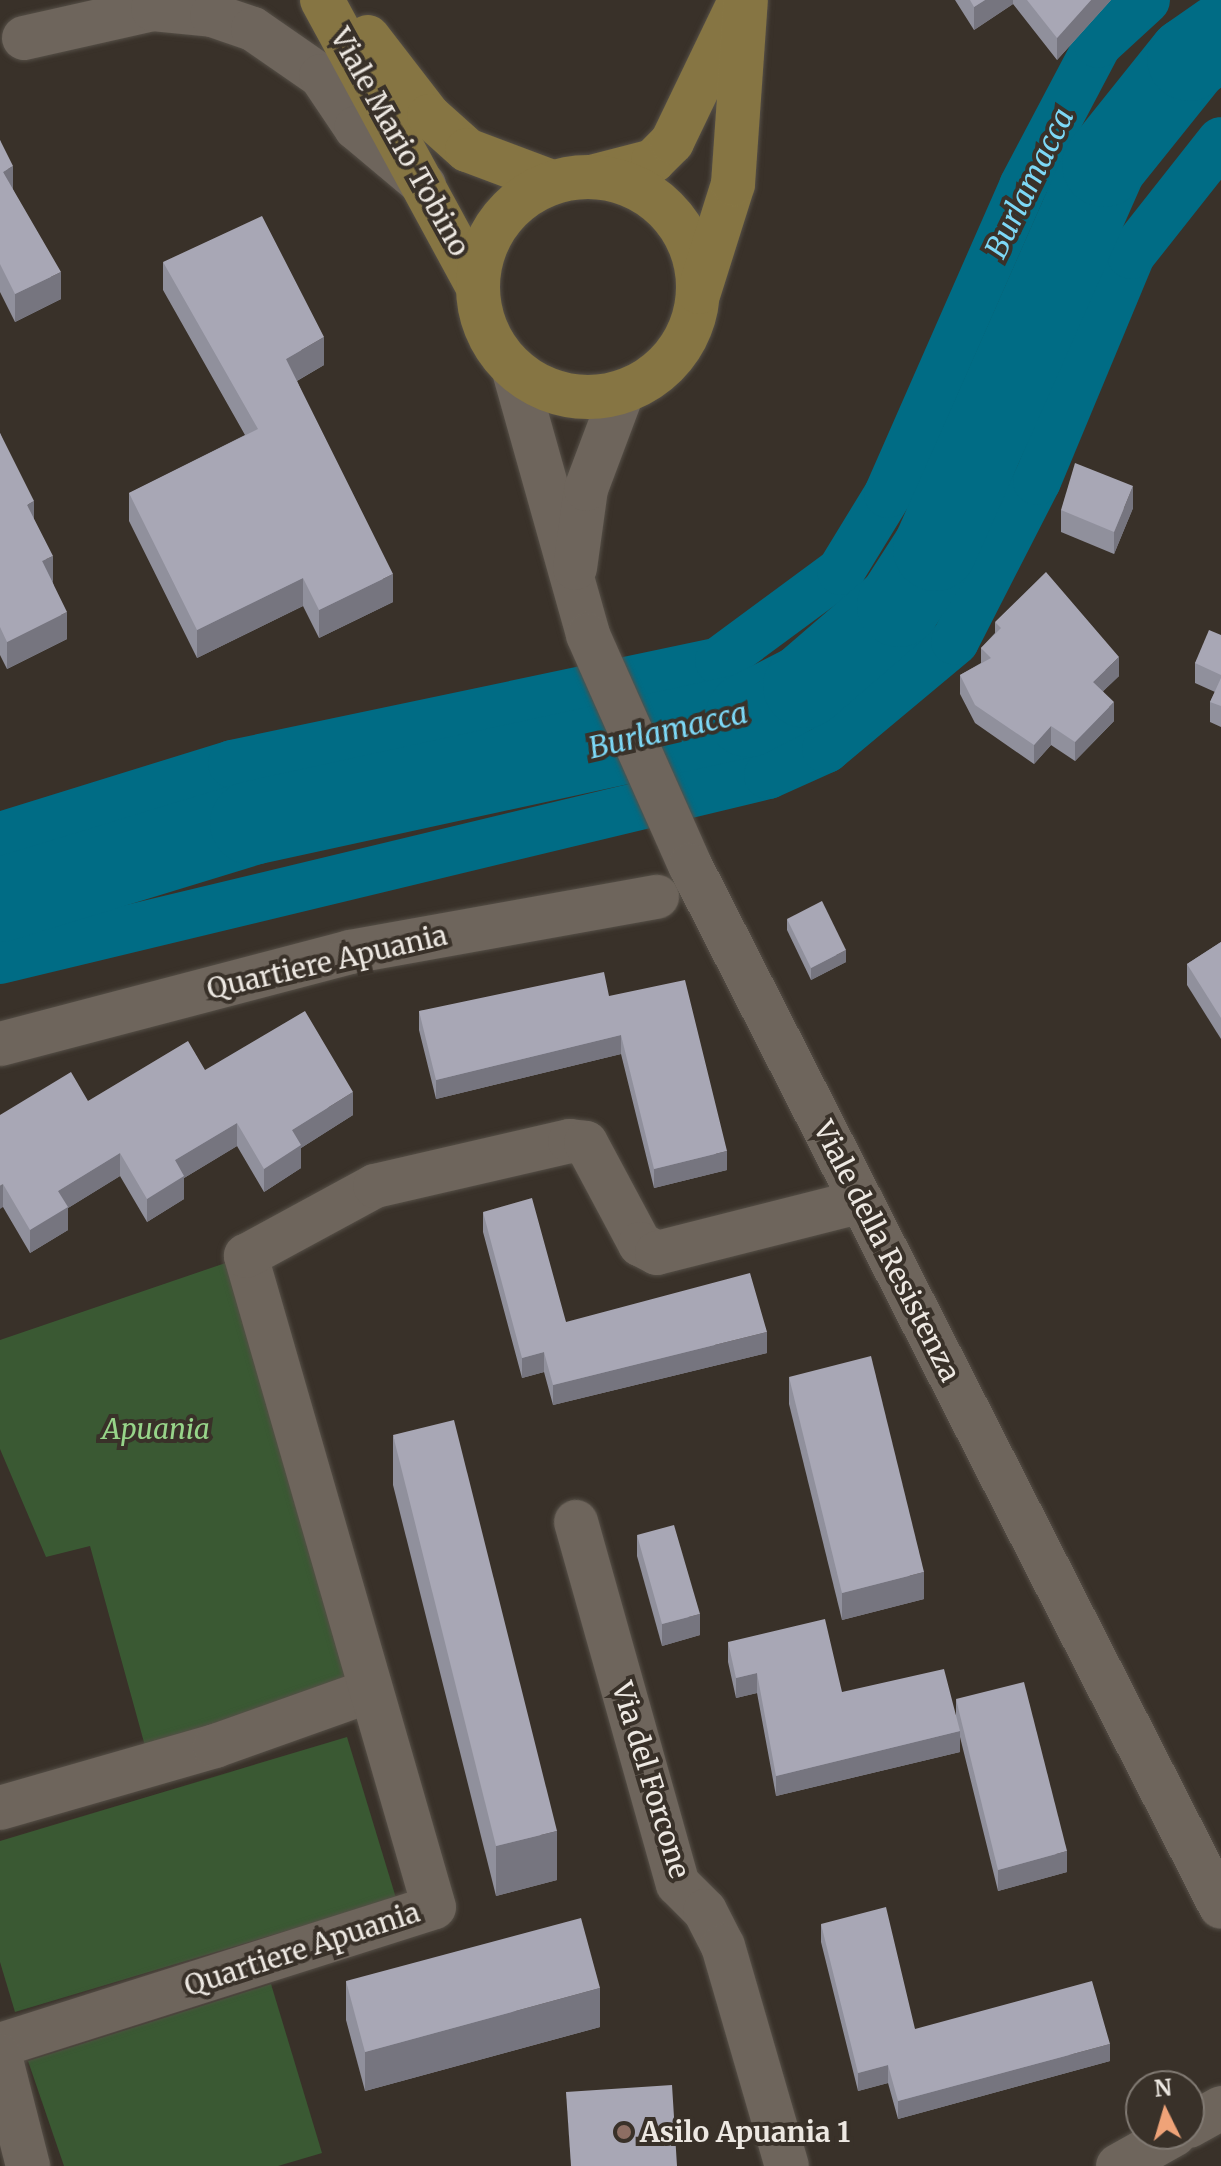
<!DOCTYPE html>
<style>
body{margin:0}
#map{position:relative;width:1221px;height:2166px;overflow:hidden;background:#393129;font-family:Merriweather,serif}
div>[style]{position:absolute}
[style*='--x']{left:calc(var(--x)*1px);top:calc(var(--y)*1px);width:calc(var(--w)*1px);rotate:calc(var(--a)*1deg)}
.green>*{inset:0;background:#3a5933}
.canal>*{height:48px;margin:-24px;padding:0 24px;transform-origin:24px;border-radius:24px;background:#006c85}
.river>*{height:84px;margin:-42px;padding:0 42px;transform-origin:42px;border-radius:42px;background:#006c85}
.roads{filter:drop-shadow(0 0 2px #554f47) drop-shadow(0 0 2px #554f47)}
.minor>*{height:44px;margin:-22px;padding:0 22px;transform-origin:22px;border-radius:22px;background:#6e655c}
.major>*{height:44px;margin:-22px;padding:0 22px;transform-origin:22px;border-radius:22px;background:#867543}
.major>.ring{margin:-22px;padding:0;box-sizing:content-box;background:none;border:44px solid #867543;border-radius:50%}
.wall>*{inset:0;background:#90909c}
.shaded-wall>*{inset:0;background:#76757f}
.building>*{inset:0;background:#a8a7b5}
.dots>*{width:22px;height:22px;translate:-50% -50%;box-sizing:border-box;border:4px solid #393129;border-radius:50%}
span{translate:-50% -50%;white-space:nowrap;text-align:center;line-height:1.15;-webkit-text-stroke:8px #393129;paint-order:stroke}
.street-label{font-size:28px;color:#ede8e2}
.park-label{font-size:28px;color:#97d489;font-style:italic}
.poi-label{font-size:28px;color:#ede8e2;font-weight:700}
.left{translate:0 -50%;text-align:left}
.water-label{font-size:30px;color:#7dd8f6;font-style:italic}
.north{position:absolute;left:1125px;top:2070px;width:80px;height:80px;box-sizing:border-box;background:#393129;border:2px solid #817a73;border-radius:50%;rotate:355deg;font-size:22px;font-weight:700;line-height:32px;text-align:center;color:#ede8e2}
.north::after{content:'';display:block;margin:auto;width:28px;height:36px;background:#efa378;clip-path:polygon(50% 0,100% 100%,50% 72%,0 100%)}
</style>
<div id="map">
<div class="green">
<i style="clip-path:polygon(246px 1256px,367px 1692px,145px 1746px,90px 1546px,46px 1557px,0 1449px,0 1340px)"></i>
<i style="clip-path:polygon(347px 1737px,396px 1898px,15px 2012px,0 1962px,0 1841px)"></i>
<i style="clip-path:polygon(271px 1984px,322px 2153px,278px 2166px,64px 2166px,28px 2061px)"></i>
</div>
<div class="canal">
<i style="--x:0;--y:836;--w:243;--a:-17.2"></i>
<i style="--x:232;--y:764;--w:498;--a:-11.9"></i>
<i style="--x:719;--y:661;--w:152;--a:-36.4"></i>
<i style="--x:841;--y:571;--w:90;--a:-58.6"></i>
<i style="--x:888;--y:494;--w:336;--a:-66.3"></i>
<i style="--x:1023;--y:186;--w:161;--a:-62.2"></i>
<i style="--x:1098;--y:44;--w:65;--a:-42.5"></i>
<i style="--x:0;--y:960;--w:790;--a:-13.54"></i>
<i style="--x:768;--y:775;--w:64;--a:-24.1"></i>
<i style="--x:826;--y:749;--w:168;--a:-39.9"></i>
<i style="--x:955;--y:641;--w:180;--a:-62.9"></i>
<i style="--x:1037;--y:481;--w:245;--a:-67.4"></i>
<i style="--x:1131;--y:255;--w:145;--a:-51.7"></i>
</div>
<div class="river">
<i style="--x:0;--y:900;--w:264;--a:-17"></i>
<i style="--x:252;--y:823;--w:508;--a:-12.28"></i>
<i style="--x:748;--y:715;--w:64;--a:-27"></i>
<i style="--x:805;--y:686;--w:124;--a:-40.8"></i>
<i style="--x:899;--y:605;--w:67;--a:-57.3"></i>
<i style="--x:935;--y:549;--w:420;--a:-66.2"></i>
<i style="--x:1104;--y:165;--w:136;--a:-51.3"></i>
<i style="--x:1189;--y:59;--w:39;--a:-35"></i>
</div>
<div class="roads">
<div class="minor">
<i style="--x:24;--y:38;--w:132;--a:-12.7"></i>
<i style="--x:153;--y:9;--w:59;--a:5.8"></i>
<i style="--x:212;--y:15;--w:43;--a:18.9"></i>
<i style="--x:253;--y:29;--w:83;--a:34.7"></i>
<i style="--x:321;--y:76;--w:63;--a:56.1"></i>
<i style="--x:356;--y:128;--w:89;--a:40"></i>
<i style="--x:514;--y:371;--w:274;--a:74.3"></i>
<i style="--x:588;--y:635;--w:252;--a:66.1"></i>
<i style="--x:690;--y:865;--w:1169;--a:63"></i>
<i style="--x:575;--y:568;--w:80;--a:-82.1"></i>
<i style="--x:586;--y:489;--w:103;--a:-69.4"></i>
<i style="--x:0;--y:1044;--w:362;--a:-14.7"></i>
<i style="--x:350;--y:952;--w:312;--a:-10.2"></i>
<i style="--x:576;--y:1522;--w:376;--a:74.3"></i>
<i style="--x:678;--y:1884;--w:38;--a:45"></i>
<i style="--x:705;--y:1911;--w:39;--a:63"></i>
<i style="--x:723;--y:1946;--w:229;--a:73.8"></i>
<i style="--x:0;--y:1808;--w:224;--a:-16.1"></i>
<i style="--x:215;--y:1746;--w:161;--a:-19.6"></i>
<i style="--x:0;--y:2045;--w:455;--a:-17.6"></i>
<i style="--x:434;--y:1907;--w:678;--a:-106.11"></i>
<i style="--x:246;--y:1256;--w:147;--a:-28.5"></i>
<i style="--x:375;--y:1186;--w:200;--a:-13"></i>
<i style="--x:570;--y:1141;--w:16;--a:7"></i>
<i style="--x:586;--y:1143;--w:115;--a:61.9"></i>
<i style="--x:640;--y:1244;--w:19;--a:28"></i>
<i style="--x:657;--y:1253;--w:211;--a:-14.2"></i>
<i style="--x:0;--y:2056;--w:114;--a:75.7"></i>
<i style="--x:1189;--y:2126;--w:37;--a:-29"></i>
<i style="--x:1118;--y:2166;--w:65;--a:-29.3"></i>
</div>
<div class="major">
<i style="--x:322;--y:0;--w:323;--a:61.5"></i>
<i style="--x:368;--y:37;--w:100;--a:52.3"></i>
<i style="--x:429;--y:116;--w:51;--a:41.8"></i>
<i style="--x:467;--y:150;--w:91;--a:20.6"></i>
<i style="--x:595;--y:176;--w:60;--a:-14.5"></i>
<i style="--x:653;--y:161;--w:27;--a:-45"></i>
<i style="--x:672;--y:142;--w:148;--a:-64.3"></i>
<i class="ring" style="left:478px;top:177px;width:176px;height:176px"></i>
<i style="--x:699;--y:292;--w:113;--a:-72.5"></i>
<i style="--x:733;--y:184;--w:184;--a:-86"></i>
</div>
</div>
<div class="wall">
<i style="clip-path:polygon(955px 0,1111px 0,1057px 60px,1013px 4px,974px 30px)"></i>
<i style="clip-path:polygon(0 140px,13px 190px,61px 299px,15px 322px,0 292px)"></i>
<i style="clip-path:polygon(163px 262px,324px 365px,297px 381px,393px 602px,319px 638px,303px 606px,197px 658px,129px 521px,129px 493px,245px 435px,163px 290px)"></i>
<i style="clip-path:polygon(0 433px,34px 520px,53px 583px,67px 639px,7px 669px,0 655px)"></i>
<i style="clip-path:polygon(1133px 508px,1114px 554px,1061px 532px,1061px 510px)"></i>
<i style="clip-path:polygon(995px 622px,1119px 676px,1103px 691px,1114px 721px,1075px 761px,1051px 745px,1034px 764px,975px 723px,960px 694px,960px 675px,981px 663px,981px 648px,995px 633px)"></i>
<i style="clip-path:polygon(1221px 635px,1221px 727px,1210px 722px,1210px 702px,1215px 692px,1195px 683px,1195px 663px)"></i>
<i style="clip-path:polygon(787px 919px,846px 962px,811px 980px,787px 930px)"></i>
<i style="clip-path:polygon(1221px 942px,1221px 1039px,1187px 985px,1187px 964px)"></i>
<i style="clip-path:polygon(609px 996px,727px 1170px,654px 1188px,621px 1054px,436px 1099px,419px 1030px,419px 1011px)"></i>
<i style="clip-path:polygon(205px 1070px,353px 1115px,301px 1148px,301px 1168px,264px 1192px,237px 1146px,184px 1178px,184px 1199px,147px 1222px,120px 1176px,68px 1208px,68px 1230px,30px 1253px,3px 1207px,0 1115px,88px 1101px)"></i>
<i style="clip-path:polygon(483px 1212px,566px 1322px,767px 1353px,553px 1405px,544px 1372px,522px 1378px,483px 1232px)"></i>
<i style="clip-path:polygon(789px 1377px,924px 1599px,842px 1620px,789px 1404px)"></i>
<i style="clip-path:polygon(393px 1435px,557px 1880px,496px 1896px,393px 1485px)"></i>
<i style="clip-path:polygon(637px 1535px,700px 1635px,662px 1646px,637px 1556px)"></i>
<i style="clip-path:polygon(728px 1642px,842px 1692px,956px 1715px,956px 1699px,1067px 1872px,998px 1891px,960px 1737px,960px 1752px,776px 1796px,757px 1693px,736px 1698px,728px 1662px)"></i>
<i style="clip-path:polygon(821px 1924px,915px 2029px,1110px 2061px,898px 2119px,888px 2083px,858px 2091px,821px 1942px)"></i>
<i style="clip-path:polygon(346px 1981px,600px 2027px,365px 2091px,346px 2020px)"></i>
</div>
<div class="shaded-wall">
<i style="clip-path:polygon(985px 0,1013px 0,1013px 4px,974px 30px,974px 7px)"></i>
<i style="clip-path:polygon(1091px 0,1111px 0,1057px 60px,1057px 38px)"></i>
<i style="clip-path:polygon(13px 166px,13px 194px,3px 172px)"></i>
<i style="clip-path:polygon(61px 272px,61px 299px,15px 322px,15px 294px)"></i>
<i style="clip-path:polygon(324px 337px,324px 365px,286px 387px,286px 359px)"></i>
<i style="clip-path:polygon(1133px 486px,1133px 508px,1114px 554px,1114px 532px)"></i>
<i style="clip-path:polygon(34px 501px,34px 528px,27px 505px)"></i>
<i style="clip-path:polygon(53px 556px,53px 583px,42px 561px)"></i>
<i style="clip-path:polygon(393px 574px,393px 602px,319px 638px,319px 610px)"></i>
<i style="clip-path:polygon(303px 578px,303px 606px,197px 658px,197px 630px)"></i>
<i style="clip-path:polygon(67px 612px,67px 639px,7px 669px,7px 642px)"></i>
<i style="clip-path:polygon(1119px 657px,1119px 676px,1093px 701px,1093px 682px)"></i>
<i style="clip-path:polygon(1114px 702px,1114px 721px,1075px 761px,1075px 742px)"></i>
<i style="clip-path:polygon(1051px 726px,1051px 745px,1034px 764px,1034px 745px)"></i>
<i style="clip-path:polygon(846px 950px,846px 962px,811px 980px,811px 968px)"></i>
<i style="clip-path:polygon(621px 1035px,621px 1054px,436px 1099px,436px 1080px)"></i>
<i style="clip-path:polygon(353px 1092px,353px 1115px,301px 1148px,301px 1168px,264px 1192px,264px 1169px,292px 1130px)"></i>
<i style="clip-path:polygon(237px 1123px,237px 1146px,184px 1178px,184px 1199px,147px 1222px,147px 1199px,175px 1160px)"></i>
<i style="clip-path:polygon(727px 1151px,727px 1170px,654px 1188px,654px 1169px)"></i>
<i style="clip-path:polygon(120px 1153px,120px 1176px,68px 1208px,68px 1230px,30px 1253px,30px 1230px,58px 1191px)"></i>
<i style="clip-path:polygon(3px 1184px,3px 1207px,0 1209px,0 1186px)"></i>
<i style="clip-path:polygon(767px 1332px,767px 1353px,553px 1405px,553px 1385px)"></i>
<i style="clip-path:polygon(544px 1352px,544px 1372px,522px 1378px,522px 1358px)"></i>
<i style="clip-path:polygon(924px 1572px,924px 1599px,842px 1620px,842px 1593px)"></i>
<i style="clip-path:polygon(700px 1614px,700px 1635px,662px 1646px,662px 1624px)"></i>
<i style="clip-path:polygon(757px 1673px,757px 1693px,736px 1698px,736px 1678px)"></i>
<i style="clip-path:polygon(960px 1731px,960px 1752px,776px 1796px,776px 1776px)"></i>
<i style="clip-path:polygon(557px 1831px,557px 1880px,496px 1896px,496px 1846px)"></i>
<i style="clip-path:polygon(1067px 1851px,1067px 1872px,998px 1891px,998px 1870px)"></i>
<i style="clip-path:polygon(600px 1988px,600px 2027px,365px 2091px,365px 2052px)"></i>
<i style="clip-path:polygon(1110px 2044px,1110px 2061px,898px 2119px,898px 2101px)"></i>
<i style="clip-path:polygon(888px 2065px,888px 2083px,858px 2091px,858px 2073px)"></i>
</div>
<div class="building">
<i style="clip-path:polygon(970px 0,985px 0,974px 7px)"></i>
<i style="clip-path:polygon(1027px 0,1091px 0,1057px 38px)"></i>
<i style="clip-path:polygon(0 140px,13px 166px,3px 172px,61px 272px,15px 294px,0 264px)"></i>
<i style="clip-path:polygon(262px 216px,324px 337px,286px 359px,393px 574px,319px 610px,303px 578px,197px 630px,129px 493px,258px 429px,163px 262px)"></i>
<i style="clip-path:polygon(0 433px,34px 501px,27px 505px,53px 556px,42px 561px,67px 612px,7px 642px,0 627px)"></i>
<i style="clip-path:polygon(1075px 463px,1133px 486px,1114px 532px,1061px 510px)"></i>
<i style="clip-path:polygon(1046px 572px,1119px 657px,1093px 682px,1114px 702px,1075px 742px,1051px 726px,1034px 745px,975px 705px,960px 675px,991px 658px,981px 648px,1001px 628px,995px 622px)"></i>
<i style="clip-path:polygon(1209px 630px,1221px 635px,1221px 675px,1195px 663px)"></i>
<i style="clip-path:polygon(1221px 678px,1221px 706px,1210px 702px)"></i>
<i style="clip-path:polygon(822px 901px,846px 950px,811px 968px,787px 919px)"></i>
<i style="clip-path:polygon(1221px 942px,1221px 1018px,1187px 964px)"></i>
<i style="clip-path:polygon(604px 972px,609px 996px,685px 980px,727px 1151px,654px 1169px,621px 1035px,436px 1080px,419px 1011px)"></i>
<i style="clip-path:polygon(305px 1011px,353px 1092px,292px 1130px,301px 1145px,264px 1169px,237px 1123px,175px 1160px,184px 1176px,147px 1199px,120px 1153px,58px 1191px,68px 1207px,30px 1230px,3px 1184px,0 1186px,0 1115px,71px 1072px,88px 1101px,188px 1041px,205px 1070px)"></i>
<i style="clip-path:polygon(532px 1198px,566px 1322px,750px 1273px,767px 1332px,553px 1385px,544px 1352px,522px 1358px,483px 1212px)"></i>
<i style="clip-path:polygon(871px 1356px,924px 1572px,842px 1593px,789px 1377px)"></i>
<i style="clip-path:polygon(454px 1420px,557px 1831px,496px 1846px,393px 1435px)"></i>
<i style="clip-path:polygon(674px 1525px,700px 1614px,662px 1624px,637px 1535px)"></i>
<i style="clip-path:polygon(825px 1619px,842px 1692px,944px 1669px,960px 1731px,776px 1776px,757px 1673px,736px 1678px,728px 1642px)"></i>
<i style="clip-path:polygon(1024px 1682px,1067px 1851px,998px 1870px,956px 1699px)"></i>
<i style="clip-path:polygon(886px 1907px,915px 2029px,1092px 1981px,1110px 2044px,898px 2101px,888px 2065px,858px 2073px,821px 1924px)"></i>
<i style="clip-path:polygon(581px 1918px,600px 1988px,365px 2052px,346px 1981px)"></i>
<i style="clip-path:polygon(672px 2085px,677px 2166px,571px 2166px,566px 2092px)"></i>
</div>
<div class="dots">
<i style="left:624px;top:2132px;background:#8d6e63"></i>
</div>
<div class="street-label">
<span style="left:400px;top:142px;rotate:61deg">Viale Mario Tobino</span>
<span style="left:327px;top:962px;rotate:-13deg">Quartiere Apuania</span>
<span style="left:887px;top:1251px;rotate:63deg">Viale della Resistenza</span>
<span style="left:651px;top:1780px;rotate:73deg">Via del Forcone</span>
<span style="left:302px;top:1949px;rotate:-18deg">Quartiere Apuania</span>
</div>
<div class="park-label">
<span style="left:156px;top:1429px">Apuania</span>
</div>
<div class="poi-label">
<span class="left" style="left:640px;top:2132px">Asilo Apuania 1</span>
</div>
<div class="water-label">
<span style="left:1029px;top:183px;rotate:-64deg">Burlamacca</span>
<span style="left:668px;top:730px;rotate:-13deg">Burlamacca</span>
</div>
<div class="north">N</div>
</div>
